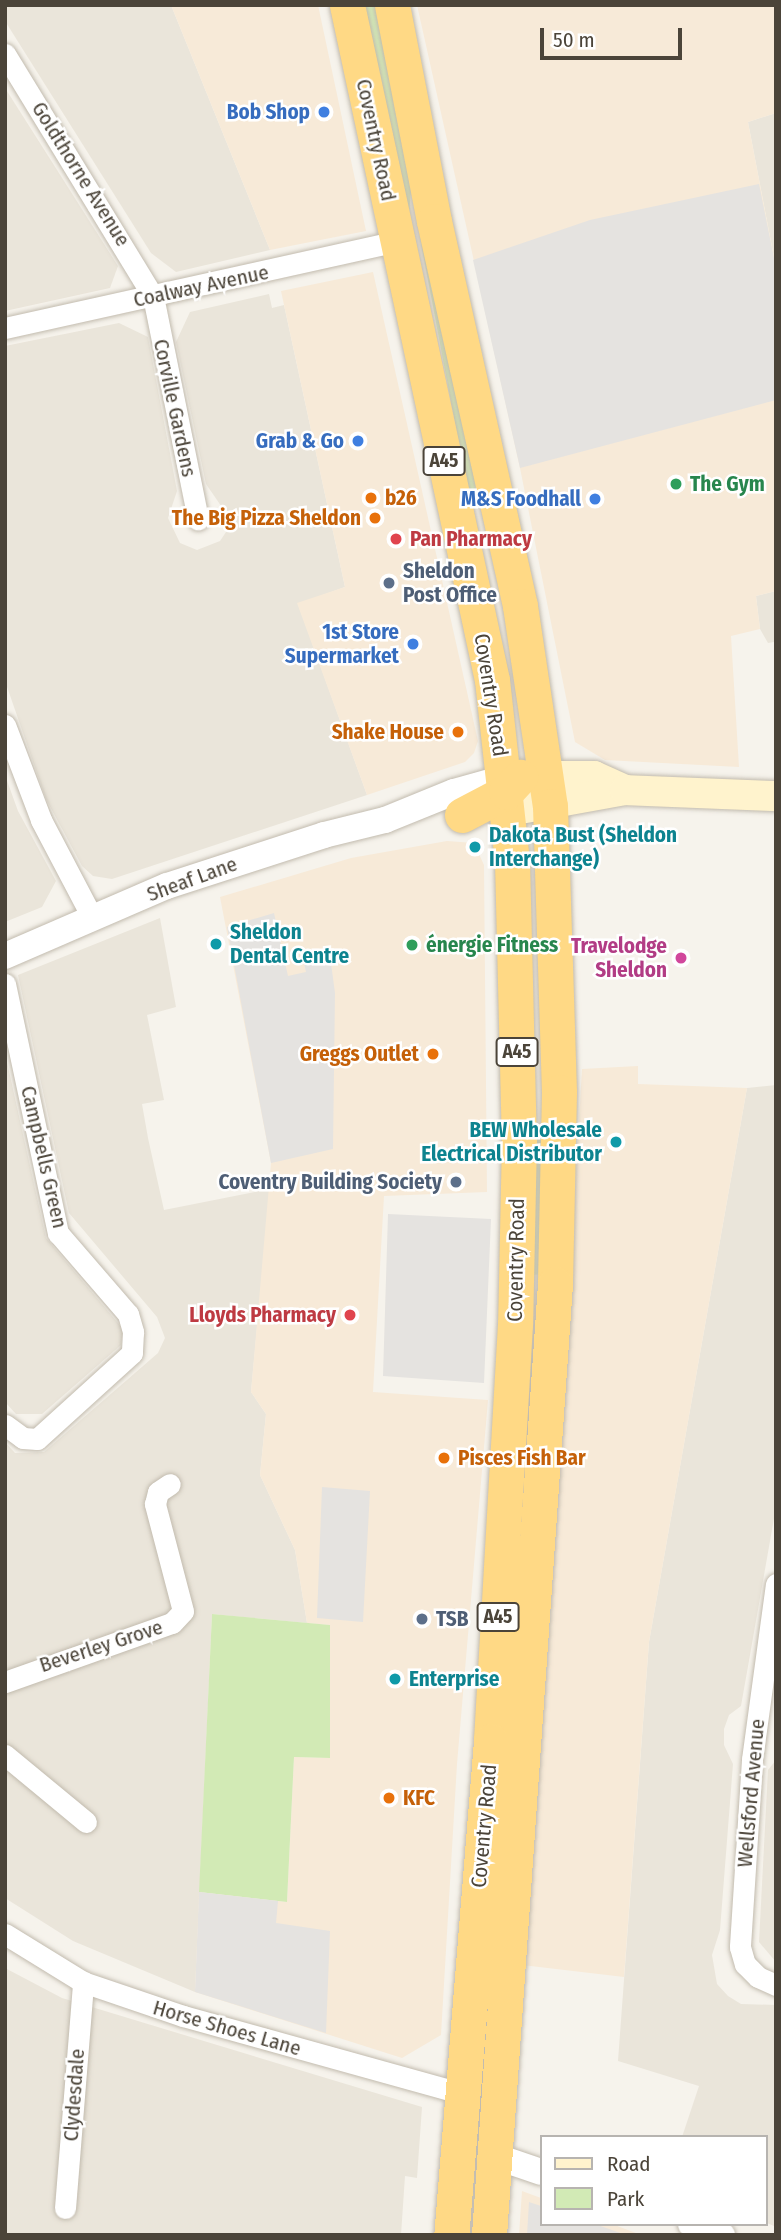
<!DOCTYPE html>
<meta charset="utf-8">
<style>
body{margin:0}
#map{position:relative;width:781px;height:2240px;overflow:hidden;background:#f6f3ec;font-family:"Fira Sans Condensed",sans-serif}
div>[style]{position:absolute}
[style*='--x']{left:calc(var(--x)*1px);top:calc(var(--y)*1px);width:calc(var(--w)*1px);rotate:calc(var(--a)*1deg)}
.residential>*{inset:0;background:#eae5da}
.commercial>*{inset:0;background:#f7ead8}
.green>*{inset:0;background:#d2eab5}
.parking>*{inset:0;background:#e5e3e0}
.roads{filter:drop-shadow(0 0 2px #c2bbae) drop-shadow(0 0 2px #c2bbae)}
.minor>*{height:21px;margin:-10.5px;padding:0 10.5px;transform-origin:10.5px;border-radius:10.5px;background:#fff}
.tertiary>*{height:26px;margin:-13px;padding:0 13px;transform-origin:13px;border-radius:13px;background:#fff}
.secondary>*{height:30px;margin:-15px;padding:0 15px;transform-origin:15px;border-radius:15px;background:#fff3cd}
.trunk>*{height:35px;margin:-17.5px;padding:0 17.5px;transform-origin:17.5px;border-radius:17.5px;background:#ffd985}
.dots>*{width:19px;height:19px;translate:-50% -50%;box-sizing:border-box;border:4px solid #fff;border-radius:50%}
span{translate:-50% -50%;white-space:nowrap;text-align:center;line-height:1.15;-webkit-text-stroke:5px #fff;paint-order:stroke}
.shield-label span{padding:2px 5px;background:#fff;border:2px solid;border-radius:5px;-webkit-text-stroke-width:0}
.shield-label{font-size:19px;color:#4b4439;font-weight:700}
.shop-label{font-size:21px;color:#366cbe;font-weight:700}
.right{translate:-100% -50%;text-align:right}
.street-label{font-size:21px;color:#4b4439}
.leisure-label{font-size:21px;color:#27864d;font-weight:700}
.left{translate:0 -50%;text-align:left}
.food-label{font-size:21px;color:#c56008;font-weight:700}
.health-label{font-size:21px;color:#be3a42;font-weight:700}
.service-label{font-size:21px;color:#4e5e75;font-weight:700}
.culture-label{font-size:21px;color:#0d838f;font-weight:700}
.hotel-label{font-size:21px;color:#b23c85;font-weight:700}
.frame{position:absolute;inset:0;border:7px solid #4b4439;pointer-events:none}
.legend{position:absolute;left:540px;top:2135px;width:228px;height:91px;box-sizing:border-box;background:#fff;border:2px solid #b7b4b0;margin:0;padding:9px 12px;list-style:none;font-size:21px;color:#4b4439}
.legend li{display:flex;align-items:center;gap:14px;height:35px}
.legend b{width:35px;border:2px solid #b7b4b0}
.scale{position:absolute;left:540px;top:28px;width:142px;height:32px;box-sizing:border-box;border:4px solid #4b4439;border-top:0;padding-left:9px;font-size:21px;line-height:24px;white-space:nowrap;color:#4b4439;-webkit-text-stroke:5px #fff;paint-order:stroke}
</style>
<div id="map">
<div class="residential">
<i style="clip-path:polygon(5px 5px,171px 5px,270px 250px,176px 272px,151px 253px,5px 21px)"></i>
<i style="clip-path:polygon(5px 88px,118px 266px,110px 288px,5px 311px)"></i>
<i style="clip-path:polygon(776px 113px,776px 268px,748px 122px)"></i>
<i style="clip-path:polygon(269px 294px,272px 308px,284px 305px,345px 587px,298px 604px,367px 795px,112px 879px,93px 876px,82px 866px,46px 799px,5px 681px,5px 346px,119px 323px,148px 337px,177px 491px,168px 518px,180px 543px,197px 550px,220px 541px,226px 532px,228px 516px,206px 484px,176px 342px,190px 312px)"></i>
<i style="clip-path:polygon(776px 591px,776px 653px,774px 642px,768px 643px,760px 629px,756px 596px)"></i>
<i style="clip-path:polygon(5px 775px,18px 811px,56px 881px,42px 907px,5px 922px)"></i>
<i style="clip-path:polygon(160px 918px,176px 1007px,147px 1015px,164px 1100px,142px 1104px,148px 1138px,164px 1210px,270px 1189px,251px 1392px,266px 1414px,260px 1475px,295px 1550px,307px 1623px,212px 1614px,195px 1992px,73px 1941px,5px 1898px,5px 1442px,15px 1453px,44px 1452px,158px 1353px,165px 1338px,157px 1317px,69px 1213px,18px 975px)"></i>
<i style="clip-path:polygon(5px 1053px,46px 1238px,123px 1329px,121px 1345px,42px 1414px,16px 1414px,5px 1402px)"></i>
<i style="clip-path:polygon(776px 1085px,776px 1507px,741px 1706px,729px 1715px,724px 1729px,724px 1745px,733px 1764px,720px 1930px,712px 1955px,717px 1984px,728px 1996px,741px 2004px,776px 2005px,776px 2227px,765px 2222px,765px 2137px,682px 2137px,699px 2086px,618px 2061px,649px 1642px,747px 1088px)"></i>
<i style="clip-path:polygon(776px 1760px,776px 1962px,759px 1942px,768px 1770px)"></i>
<i style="clip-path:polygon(5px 1968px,62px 1998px,422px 2107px,417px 2178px,405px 2176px,401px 2235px,5px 2235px)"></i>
</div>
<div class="commercial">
<i style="clip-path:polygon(171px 5px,318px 5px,366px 231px,270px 250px)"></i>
<i style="clip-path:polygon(417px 5px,776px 5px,776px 113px,748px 122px,776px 268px,776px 591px,756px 596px,760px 629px,731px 636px,739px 767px,605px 760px,575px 742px,520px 468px)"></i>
<i style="clip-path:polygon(373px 272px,478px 741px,474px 753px,465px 762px,367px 795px,297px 603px,345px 587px,281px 291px)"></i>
<i style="clip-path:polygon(447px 841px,474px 843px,484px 865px,487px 1192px,384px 1196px,373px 1392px,488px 1400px,457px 1764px,441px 2035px,402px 2058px,195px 1992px,199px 1892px,287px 1902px,294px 1757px,330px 1758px,330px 1625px,307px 1623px,295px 1550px,260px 1475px,266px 1414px,251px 1392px,271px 1163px,220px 897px,351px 858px)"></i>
<i style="clip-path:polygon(638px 1066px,638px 1084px,747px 1088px,649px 1642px,624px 1977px,522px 1965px,549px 1641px,582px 1069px)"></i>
<i style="clip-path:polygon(522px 2191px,541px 2198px,541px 2224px,612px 2224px,641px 2235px,519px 2235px)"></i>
</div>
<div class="green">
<i style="clip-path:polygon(360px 5px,382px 5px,411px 190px,408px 227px)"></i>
<i style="clip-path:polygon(424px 229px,477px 458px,475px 498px,469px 497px,420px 238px)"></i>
<i style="clip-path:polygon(537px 1135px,549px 1135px,544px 1274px,532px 1275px)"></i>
<i style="clip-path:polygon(212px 1614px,330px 1625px,330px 1758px,294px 1757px,287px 1902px,199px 1892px)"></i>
</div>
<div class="parking">
<i style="clip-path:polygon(759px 184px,776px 268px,776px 400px,520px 468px,473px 260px,590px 220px)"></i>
<i style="clip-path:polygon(274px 913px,288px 976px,306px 972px,304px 963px,330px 956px,335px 993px,333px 1149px,271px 1163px,227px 927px)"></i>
<i style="clip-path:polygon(388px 1214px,491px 1219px,484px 1383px,383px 1376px)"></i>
<i style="clip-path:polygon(322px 1487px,370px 1491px,363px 1622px,317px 1618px)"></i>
<i style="clip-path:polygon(199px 1892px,278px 1901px,276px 1923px,330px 1931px,326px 2033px,195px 1992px)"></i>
<i style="clip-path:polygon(529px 2202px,541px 2206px,541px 2224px,595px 2224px,626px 2235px,527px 2235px)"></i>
</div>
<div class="roads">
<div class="minor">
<i style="--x:5;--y:54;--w:284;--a:58.6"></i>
<i style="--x:153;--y:296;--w:228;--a:78.6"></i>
<i style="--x:5;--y:328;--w:402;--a:-12.5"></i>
<i style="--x:5;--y:725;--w:102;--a:69.2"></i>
<i style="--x:41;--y:820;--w:110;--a:62.3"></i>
<i style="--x:5;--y:984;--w:255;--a:78"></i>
<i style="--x:58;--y:1233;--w:107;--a:49.2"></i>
<i style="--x:128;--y:1314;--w:19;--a:74"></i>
<i style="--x:133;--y:1332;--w:21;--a:93"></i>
<i style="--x:132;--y:1353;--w:128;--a:137.8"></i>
<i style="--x:37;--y:1439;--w:14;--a:-176"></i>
<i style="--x:23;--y:1438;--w:22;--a:-144"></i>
<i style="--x:776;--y:1584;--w:178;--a:97.8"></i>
<i style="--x:752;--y:1760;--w:187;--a:93.7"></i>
<i style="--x:740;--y:1947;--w:18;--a:74"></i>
<i style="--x:745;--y:1964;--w:18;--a:45"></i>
<i style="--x:758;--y:1977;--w:20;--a:24"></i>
<i style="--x:5;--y:1682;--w:177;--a:-19.5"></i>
<i style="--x:172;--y:1623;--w:16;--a:-47"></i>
<i style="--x:183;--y:1611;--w:111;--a:-104.7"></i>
<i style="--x:155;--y:1504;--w:12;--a:-76"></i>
<i style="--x:158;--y:1492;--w:14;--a:-34"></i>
<i style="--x:5;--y:1755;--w:105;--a:39.6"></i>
<i style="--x:5;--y:1934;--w:92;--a:31.6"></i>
<i style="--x:83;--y:1982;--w:106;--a:18.8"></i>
<i style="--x:183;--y:2016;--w:288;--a:15.5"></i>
<i style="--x:65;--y:2208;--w:227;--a:-85.4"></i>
</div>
<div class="tertiary">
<i style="--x:5;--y:956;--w:176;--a:-23.4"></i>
<i style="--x:167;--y:886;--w:165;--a:-18"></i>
<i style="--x:324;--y:835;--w:63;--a:-13.8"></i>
<i style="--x:385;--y:820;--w:74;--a:-22.1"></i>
<i style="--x:454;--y:792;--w:52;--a:-15.6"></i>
<i style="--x:497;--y:2157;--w:46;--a:18.8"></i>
<i style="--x:691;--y:2224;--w:33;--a:20"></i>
</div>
<div class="secondary">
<i style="--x:523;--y:776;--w:71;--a:0"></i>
<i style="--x:594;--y:776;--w:34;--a:24"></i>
<i style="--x:509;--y:811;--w:118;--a:-10.3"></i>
<i style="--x:625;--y:790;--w:151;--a:2.3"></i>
</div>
<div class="trunk">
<i style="--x:347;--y:5;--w:690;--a:77.88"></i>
<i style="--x:492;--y:680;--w:181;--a:83.7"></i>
<i style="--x:512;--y:860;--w:279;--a:88.6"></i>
<i style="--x:519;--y:1139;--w:185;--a:91.2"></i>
<i style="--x:515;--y:1324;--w:418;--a:93.3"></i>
<i style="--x:491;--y:1741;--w:496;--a:94.6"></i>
<i style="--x:392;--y:5;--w:220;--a:79"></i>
<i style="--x:434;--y:221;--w:394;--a:77.4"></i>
<i style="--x:520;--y:606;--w:202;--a:81.5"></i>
<i style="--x:550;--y:806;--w:286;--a:88.2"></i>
<i style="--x:559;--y:1092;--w:192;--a:91.2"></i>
<i style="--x:555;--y:1284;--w:953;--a:93.97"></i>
<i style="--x:462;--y:815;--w:50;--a:-27.6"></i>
<i style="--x:506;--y:792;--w:21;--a:-47"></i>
</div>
</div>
<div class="dots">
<i style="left:324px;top:112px;background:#3f7fe0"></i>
<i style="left:358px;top:441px;background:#3f7fe0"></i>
<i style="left:676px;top:484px;background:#2e9e5b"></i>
<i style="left:371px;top:498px;background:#e8710a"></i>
<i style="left:595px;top:499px;background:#3f7fe0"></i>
<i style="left:375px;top:518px;background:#e8710a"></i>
<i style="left:396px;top:539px;background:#e0444e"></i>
<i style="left:389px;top:583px;background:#5c6f8a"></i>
<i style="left:413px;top:644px;background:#3f7fe0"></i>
<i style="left:458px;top:732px;background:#e8710a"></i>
<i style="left:475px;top:847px;background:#0f9aa8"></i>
<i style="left:216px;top:944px;background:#0f9aa8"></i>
<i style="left:412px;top:945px;background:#2e9e5b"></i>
<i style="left:681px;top:958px;background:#d1479c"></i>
<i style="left:433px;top:1054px;background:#e8710a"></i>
<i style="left:616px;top:1142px;background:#0f9aa8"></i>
<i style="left:456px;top:1182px;background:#5c6f8a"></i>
<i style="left:350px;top:1315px;background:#e0444e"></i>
<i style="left:444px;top:1458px;background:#e8710a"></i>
<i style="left:422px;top:1619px;background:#5c6f8a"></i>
<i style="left:395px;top:1679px;background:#0f9aa8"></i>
<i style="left:389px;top:1798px;background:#e8710a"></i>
</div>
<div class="shield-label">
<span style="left:444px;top:461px">A45</span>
<span style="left:517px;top:1052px">A45</span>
<span style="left:498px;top:1617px">A45</span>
</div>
<div class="shop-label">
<span class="right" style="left:310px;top:112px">Bob Shop</span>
<span class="right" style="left:344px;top:441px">Grab &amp; Go</span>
<span class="right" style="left:581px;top:499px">M&amp;S Foodhall</span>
<span class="right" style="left:399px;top:644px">1st Store<br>Supermarket</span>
</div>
<div class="street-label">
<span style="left:376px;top:140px;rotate:78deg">Coventry Road</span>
<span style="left:81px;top:174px;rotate:58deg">Goldthorne Avenue</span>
<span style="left:201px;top:286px;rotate:-12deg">Coalway Avenue</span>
<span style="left:175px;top:408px;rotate:78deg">Corville Gardens</span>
<span style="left:491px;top:695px;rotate:81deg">Coventry Road</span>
<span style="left:192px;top:879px;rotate:-20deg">Sheaf Lane</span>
<span style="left:44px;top:1157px;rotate:77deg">Campbells Green</span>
<span style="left:516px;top:1260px;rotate:-89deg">Coventry Road</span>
<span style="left:101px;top:1646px;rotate:-18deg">Beverley Grove</span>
<span style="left:751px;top:1793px;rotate:-85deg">Wellsford Avenue</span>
<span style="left:484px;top:1826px;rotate:-85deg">Coventry Road</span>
<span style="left:227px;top:2028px;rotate:16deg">Horse Shoes Lane</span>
<span style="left:74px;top:2095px;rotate:-86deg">Clydesdale</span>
</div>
<div class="leisure-label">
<span class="left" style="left:690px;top:484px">The Gym</span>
<span class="left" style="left:426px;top:945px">énergie Fitness</span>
</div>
<div class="food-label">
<span class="left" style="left:385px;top:498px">b26</span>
<span class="right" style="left:361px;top:518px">The Big Pizza Sheldon</span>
<span class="right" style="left:444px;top:732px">Shake House</span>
<span class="right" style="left:419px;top:1054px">Greggs Outlet</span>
<span class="left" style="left:458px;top:1458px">Pisces Fish Bar</span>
<span class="left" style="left:403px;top:1798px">KFC</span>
</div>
<div class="health-label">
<span class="left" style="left:410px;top:539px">Pan Pharmacy</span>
<span class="right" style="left:336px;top:1315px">Lloyds Pharmacy</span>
</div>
<div class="service-label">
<span class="left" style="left:403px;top:583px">Sheldon<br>Post Office</span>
<span class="right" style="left:442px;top:1182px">Coventry Building Society</span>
<span class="left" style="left:436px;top:1619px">TSB</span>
</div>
<div class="culture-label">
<span class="left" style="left:489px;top:847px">Dakota Bust (Sheldon<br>Interchange)</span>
<span class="left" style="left:230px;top:944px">Sheldon<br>Dental Centre</span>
<span class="right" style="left:602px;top:1142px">BEW Wholesale<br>Electrical Distributor</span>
<span class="left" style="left:409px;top:1679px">Enterprise</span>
</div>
<div class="hotel-label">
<span class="right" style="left:667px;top:958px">Travelodge<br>Sheldon</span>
</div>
<div class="frame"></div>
<ul class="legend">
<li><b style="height:9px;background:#fff3cd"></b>Road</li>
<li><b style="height:19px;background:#d2eab5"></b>Park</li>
</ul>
<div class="scale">50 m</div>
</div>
